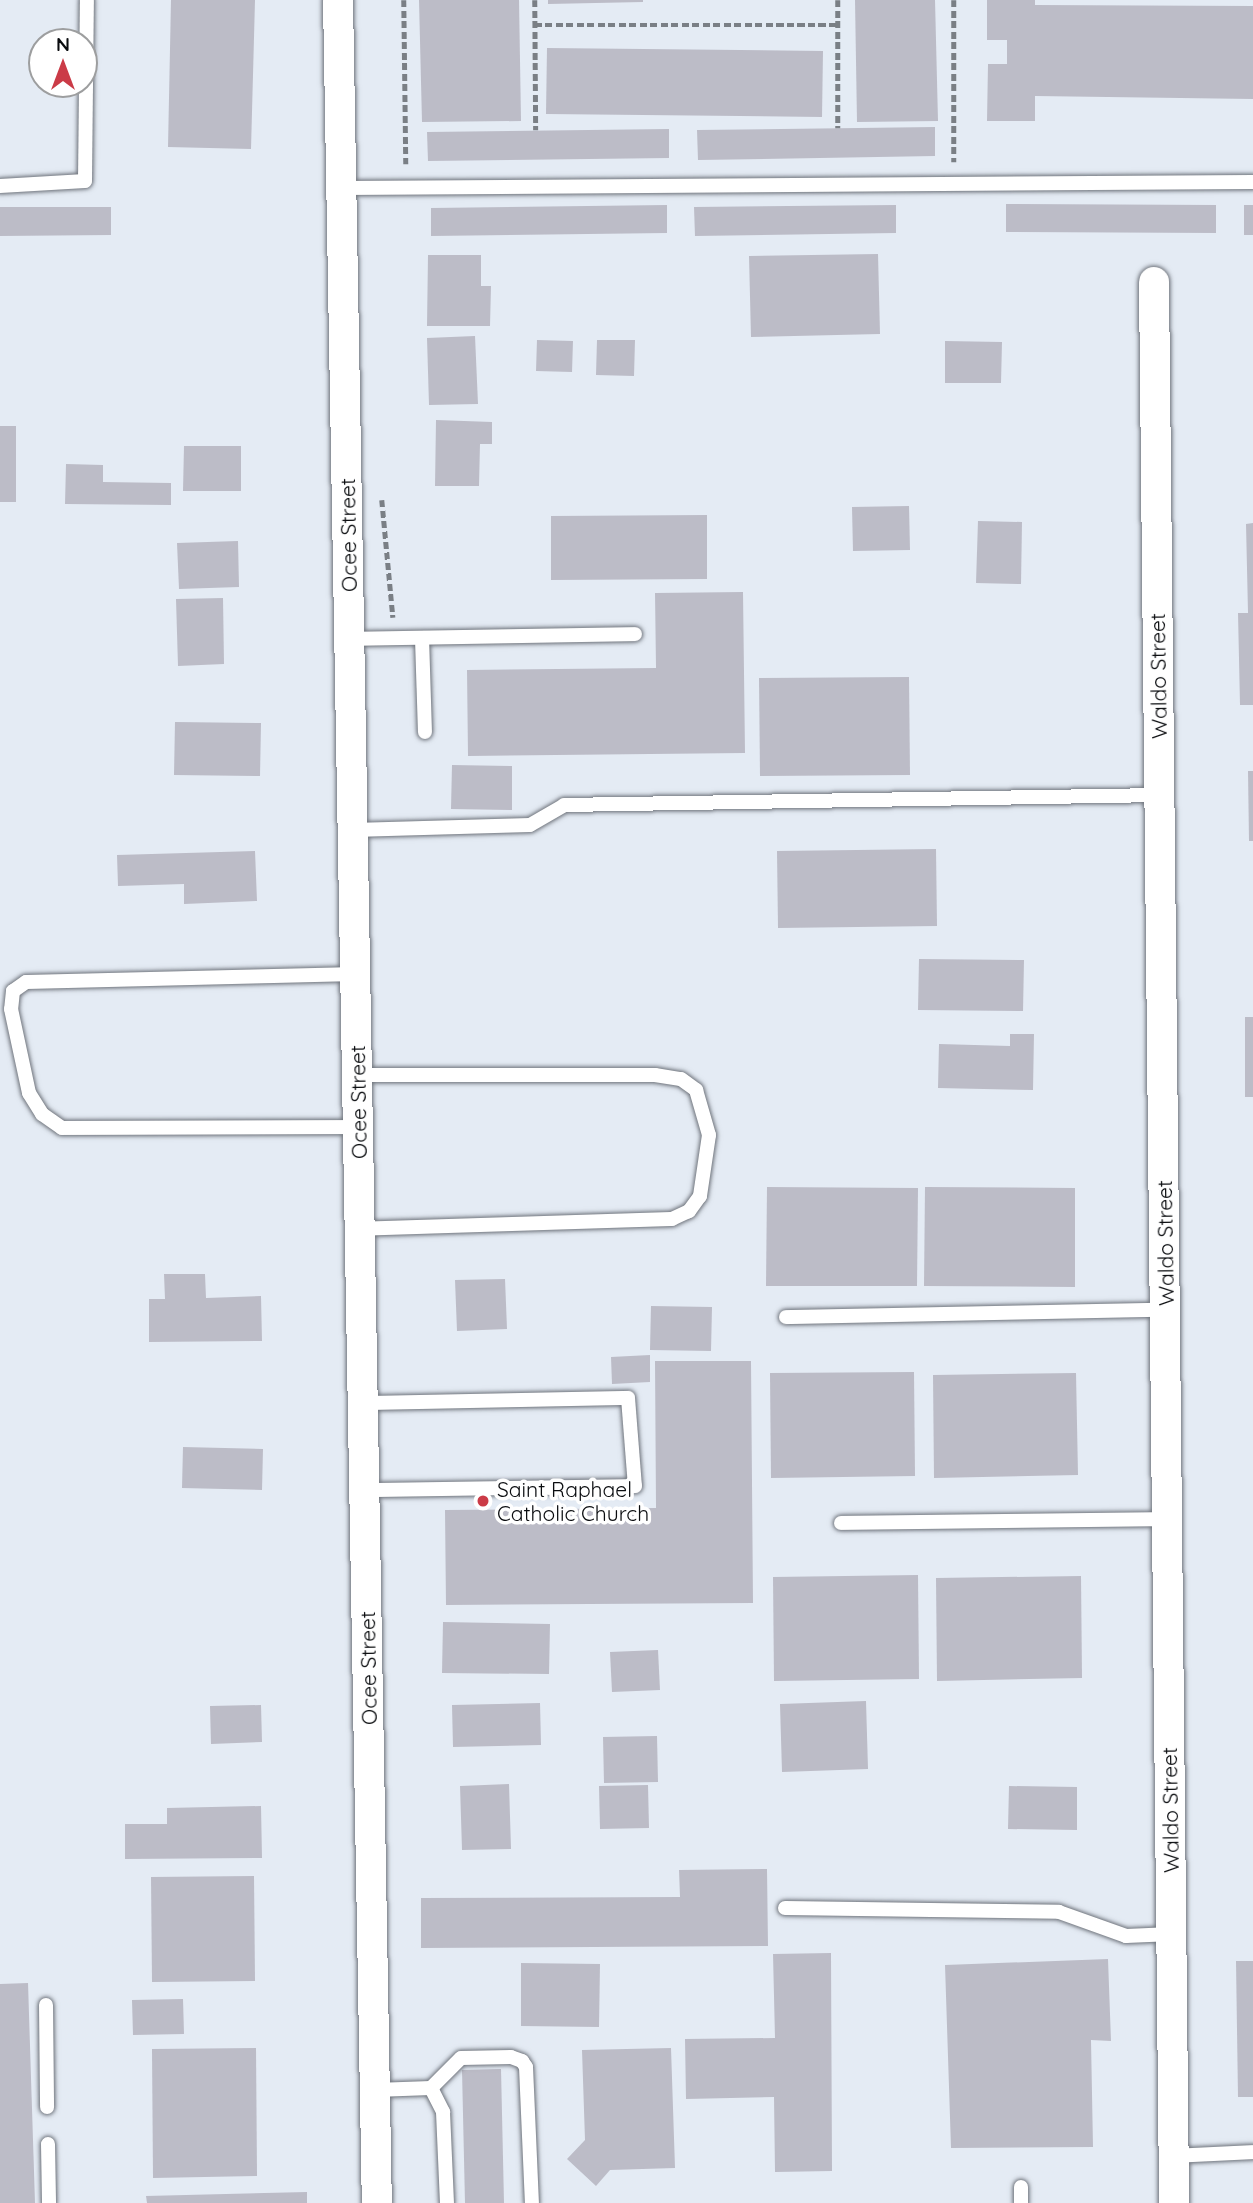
<!DOCTYPE html>
<style>
body{margin:0}
#map{position:relative;width:1253px;height:2203px;overflow:hidden;background:#e4ebf4;font-family:Quicksand,sans-serif}
div>[style]{position:absolute}
[style*='--x']{left:calc(var(--x)*1px);top:calc(var(--y)*1px);width:calc(var(--w)*1px);rotate:calc(var(--a)*1deg)}
.building>*{inset:0;background:#bcbcc7}
.path>*{height:4.5px;margin-top:-2.25px;transform-origin:0;background:repeating-linear-gradient(90deg,#7a7f85 0 7px,transparent 0 10.5px)}
.roads{filter:drop-shadow(0 0 2px #6f747c) drop-shadow(0 0 2px #6f747c)}
.service>*{height:14px;margin:-7px;padding:0 7px;transform-origin:7px;border-radius:7px;background:#fff}
.minor>*{height:30px;margin:-15px;padding:0 15px;transform-origin:15px;border-radius:15px;background:#fff}
.dots>*{width:19px;height:19px;translate:-50% -50%;box-sizing:border-box;border:4px solid #fff;border-radius:50%}
span{translate:-50% -50%;white-space:nowrap;text-align:center;line-height:1.15;-webkit-text-stroke:7px #fff;paint-order:stroke}
.street-label{font-size:21px;color:#0a0c0f}
.poi-label{font-size:21px;color:#0a0c0f}
.left{translate:0 -50%;text-align:left}
.north{position:absolute;left:28px;top:28px;width:70px;height:70px;box-sizing:border-box;background:#fff;border:2px solid #9d9e9f;border-radius:50%;rotate:0deg;font-size:19px;font-weight:700;line-height:28px;text-align:center;color:#0a0c0f}
.north::after{content:'';display:block;margin:auto;width:24px;height:32px;background:#cb3b47;clip-path:polygon(50% 0,100% 100%,50% 72%,0 100%)}
</style>
<div id="map">
<div class="building">
<i style="clip-path:polygon(171px 0,255px 0,251px 149px,168px 147px)"></i>
<i style="clip-path:polygon(419px 0,519px 0,521px 121px,422px 122px)"></i>
<i style="clip-path:polygon(548px 0,643px 0,643px 2px,548px 4px)"></i>
<i style="clip-path:polygon(855px 0,935px 0,938px 121px,857px 122px)"></i>
<i style="clip-path:polygon(987px 0,1035px 0,1035px 5px,1253px 6px,1253px 99px,1035px 96px,1035px 121px,987px 121px,988px 64px,1007px 64px,1007px 40px,987px 40px)"></i>
<i style="clip-path:polygon(547px 48px,823px 51px,822px 117px,546px 114px)"></i>
<i style="clip-path:polygon(935px 127px,935px 156px,698px 160px,697px 130px)"></i>
<i style="clip-path:polygon(669px 129px,669px 158px,428px 161px,427px 132px)"></i>
<i style="clip-path:polygon(1006px 204px,1216px 205px,1216px 233px,1006px 232px)"></i>
<i style="clip-path:polygon(667px 205px,667px 233px,431px 236px,431px 208px)"></i>
<i style="clip-path:polygon(896px 205px,896px 233px,695px 236px,694px 207px)"></i>
<i style="clip-path:polygon(1244px 205px,1253px 205px,1253px 235px,1244px 235px)"></i>
<i style="clip-path:polygon(0 207px,111px 207px,111px 235px,0 236px)"></i>
<i style="clip-path:polygon(878px 254px,880px 334px,751px 337px,749px 256px)"></i>
<i style="clip-path:polygon(428px 255px,481px 255px,481px 286px,491px 286px,490px 326px,427px 326px)"></i>
<i style="clip-path:polygon(475px 336px,478px 404px,429px 405px,427px 338px)"></i>
<i style="clip-path:polygon(537px 340px,573px 341px,572px 372px,536px 371px)"></i>
<i style="clip-path:polygon(597px 340px,635px 340px,634px 376px,596px 375px)"></i>
<i style="clip-path:polygon(945px 341px,1002px 342px,1001px 383px,945px 383px)"></i>
<i style="clip-path:polygon(436px 420px,492px 422px,492px 444px,480px 444px,479px 486px,435px 486px)"></i>
<i style="clip-path:polygon(0 426px,16px 426px,16px 502px,0 502px)"></i>
<i style="clip-path:polygon(184px 446px,241px 446px,241px 491px,183px 491px)"></i>
<i style="clip-path:polygon(66px 464px,103px 465px,103px 482px,171px 483px,171px 505px,65px 504px)"></i>
<i style="clip-path:polygon(909px 506px,910px 550px,853px 551px,852px 507px)"></i>
<i style="clip-path:polygon(707px 515px,707px 579px,551px 580px,551px 516px)"></i>
<i style="clip-path:polygon(978px 521px,1022px 522px,1021px 584px,976px 583px)"></i>
<i style="clip-path:polygon(1253px 523px,1253px 705px,1240px 705px,1238px 613px,1248px 613px,1246px 524px)"></i>
<i style="clip-path:polygon(238px 541px,239px 587px,179px 589px,177px 543px)"></i>
<i style="clip-path:polygon(743px 592px,745px 753px,468px 756px,467px 670px,656px 668px,655px 593px)"></i>
<i style="clip-path:polygon(223px 598px,224px 664px,178px 666px,176px 599px)"></i>
<i style="clip-path:polygon(909px 677px,910px 775px,760px 776px,759px 678px)"></i>
<i style="clip-path:polygon(175px 722px,261px 723px,260px 776px,174px 775px)"></i>
<i style="clip-path:polygon(452px 765px,512px 766px,512px 810px,451px 809px)"></i>
<i style="clip-path:polygon(1248px 771px,1253px 771px,1253px 841px,1249px 841px)"></i>
<i style="clip-path:polygon(936px 849px,937px 926px,778px 928px,777px 851px)"></i>
<i style="clip-path:polygon(255px 851px,257px 901px,184px 904px,184px 884px,118px 886px,117px 855px)"></i>
<i style="clip-path:polygon(919px 959px,1024px 960px,1023px 1011px,918px 1010px)"></i>
<i style="clip-path:polygon(1245px 1017px,1253px 1017px,1253px 1097px,1245px 1097px)"></i>
<i style="clip-path:polygon(1010px 1034px,1034px 1034px,1033px 1090px,938px 1088px,939px 1044px,1010px 1046px)"></i>
<i style="clip-path:polygon(767px 1187px,918px 1188px,917px 1286px,766px 1286px)"></i>
<i style="clip-path:polygon(925px 1187px,1075px 1188px,1075px 1287px,924px 1286px)"></i>
<i style="clip-path:polygon(164px 1274px,205px 1274px,206px 1298px,261px 1296px,262px 1341px,149px 1342px,149px 1299px,165px 1299px)"></i>
<i style="clip-path:polygon(505px 1279px,507px 1329px,457px 1331px,455px 1280px)"></i>
<i style="clip-path:polygon(651px 1306px,712px 1307px,711px 1351px,650px 1350px)"></i>
<i style="clip-path:polygon(650px 1355px,650px 1382px,612px 1384px,611px 1357px)"></i>
<i style="clip-path:polygon(655px 1361px,751px 1361px,753px 1603px,446px 1605px,445px 1510px,656px 1508px)"></i>
<i style="clip-path:polygon(914px 1372px,915px 1476px,771px 1478px,770px 1373px)"></i>
<i style="clip-path:polygon(1076px 1373px,1078px 1475px,934px 1478px,933px 1375px)"></i>
<i style="clip-path:polygon(183px 1447px,263px 1449px,262px 1490px,182px 1488px)"></i>
<i style="clip-path:polygon(918px 1575px,919px 1679px,774px 1681px,773px 1577px)"></i>
<i style="clip-path:polygon(1081px 1576px,1082px 1678px,937px 1681px,936px 1578px)"></i>
<i style="clip-path:polygon(443px 1622px,550px 1624px,549px 1674px,442px 1673px)"></i>
<i style="clip-path:polygon(658px 1650px,660px 1690px,612px 1692px,610px 1652px)"></i>
<i style="clip-path:polygon(866px 1701px,868px 1769px,782px 1772px,780px 1704px)"></i>
<i style="clip-path:polygon(540px 1703px,541px 1745px,453px 1747px,452px 1705px)"></i>
<i style="clip-path:polygon(261px 1705px,262px 1742px,211px 1744px,210px 1706px)"></i>
<i style="clip-path:polygon(657px 1736px,658px 1782px,604px 1783px,603px 1737px)"></i>
<i style="clip-path:polygon(509px 1784px,511px 1849px,462px 1850px,460px 1786px)"></i>
<i style="clip-path:polygon(648px 1785px,649px 1828px,600px 1829px,599px 1786px)"></i>
<i style="clip-path:polygon(1009px 1786px,1077px 1787px,1077px 1830px,1008px 1829px)"></i>
<i style="clip-path:polygon(261px 1806px,262px 1858px,125px 1859px,125px 1824px,167px 1824px,167px 1808px)"></i>
<i style="clip-path:polygon(767px 1869px,768px 1946px,421px 1948px,421px 1898px,680px 1897px,679px 1870px)"></i>
<i style="clip-path:polygon(254px 1876px,255px 1981px,152px 1982px,151px 1877px)"></i>
<i style="clip-path:polygon(831px 1953px,832px 2171px,775px 2172px,774px 2097px,686px 2099px,685px 2039px,775px 2038px,773px 1954px)"></i>
<i style="clip-path:polygon(1108px 1959px,1111px 2041px,1091px 2040px,1093px 2147px,951px 2148px,945px 1965px)"></i>
<i style="clip-path:polygon(1236px 1961px,1253px 1961px,1253px 2097px,1238px 2097px)"></i>
<i style="clip-path:polygon(521px 1963px,600px 1964px,599px 2027px,521px 2026px)"></i>
<i style="clip-path:polygon(28px 1983px,35px 2203px,0 2203px,0 1984px)"></i>
<i style="clip-path:polygon(183px 1999px,184px 2034px,133px 2035px,132px 2000px)"></i>
<i style="clip-path:polygon(256px 2048px,257px 2176px,153px 2178px,152px 2049px)"></i>
<i style="clip-path:polygon(671px 2048px,675px 2168px,610px 2170px,596px 2186px,567px 2159px,585px 2140px,582px 2050px)"></i>
<i style="clip-path:polygon(501px 2069px,504px 2203px,465px 2203px,462px 2070px)"></i>
<i style="clip-path:polygon(307px 2192px,307px 2203px,147px 2203px,146px 2196px)"></i>
</div>
<div class="path">
<i style="--x:404;--y:0;--w:164;--a:89.3"></i>
<i style="--x:535;--y:0;--w:130;--a:89.6"></i>
<i style="--x:838;--y:0;--w:128;--a:90"></i>
<i style="--x:954;--y:0;--w:162;--a:90"></i>
<i style="--x:535;--y:25;--w:303;--a:0"></i>
<i style="--x:382;--y:500;--w:118;--a:84.6"></i>
</div>
<div class="roads">
<div class="service">
<i style="--x:0;--y:186;--w:85;--a:-3.4"></i>
<i style="--x:85;--y:181;--w:181;--a:-89.4"></i>
<i style="--x:342;--y:188;--w:911;--a:-0.38"></i>
<i style="--x:422;--y:638;--w:94;--a:88.2"></i>
<i style="--x:350;--y:639;--w:285;--a:-1"></i>
<i style="--x:353;--y:830;--w:177;--a:-1.6"></i>
<i style="--x:530;--y:825;--w:39;--a:-30"></i>
<i style="--x:564;--y:805;--w:596;--a:-0.96"></i>
<i style="--x:356;--y:974;--w:330;--a:178.6"></i>
<i style="--x:26;--y:982;--w:16;--a:145"></i>
<i style="--x:13;--y:991;--w:18;--a:96"></i>
<i style="--x:11;--y:1009;--w:86;--a:77.9"></i>
<i style="--x:29;--y:1093;--w:25;--a:58"></i>
<i style="--x:42;--y:1114;--w:24;--a:35"></i>
<i style="--x:62;--y:1128;--w:296;--a:-0.2"></i>
<i style="--x:357;--y:1075;--w:298;--a:0"></i>
<i style="--x:655;--y:1075;--w:26;--a:9"></i>
<i style="--x:681;--y:1079;--w:19;--a:36"></i>
<i style="--x:696;--y:1090;--w:47;--a:73.9"></i>
<i style="--x:709;--y:1135;--w:62;--a:98.4"></i>
<i style="--x:700;--y:1196;--w:19;--a:126"></i>
<i style="--x:689;--y:1211;--w:19;--a:155"></i>
<i style="--x:672;--y:1219;--w:312;--a:178.2"></i>
<i style="--x:786;--y:1317;--w:379;--a:-1.1"></i>
<i style="--x:363;--y:1403;--w:265;--a:-1.1"></i>
<i style="--x:628;--y:1398;--w:88;--a:85.5"></i>
<i style="--x:635;--y:1486;--w:269;--a:179.1"></i>
<i style="--x:841;--y:1523;--w:326;--a:-0.7"></i>
<i style="--x:785;--y:1908;--w:274;--a:0.8"></i>
<i style="--x:1059;--y:1912;--w:71;--a:19.7"></i>
<i style="--x:1126;--y:1936;--w:46;--a:-2.5"></i>
<i style="--x:46;--y:2005;--w:102;--a:89.4"></i>
<i style="--x:431;--y:2088;--w:27;--a:63"></i>
<i style="--x:443;--y:2112;--w:91;--a:87.5"></i>
<i style="--x:375;--y:2090;--w:56;--a:-2"></i>
<i style="--x:431;--y:2088;--w:42;--a:-45"></i>
<i style="--x:461;--y:2058;--w:50;--a:-1.1"></i>
<i style="--x:511;--y:2057;--w:12;--a:20"></i>
<i style="--x:522;--y:2061;--w:7;--a:56"></i>
<i style="--x:526;--y:2067;--w:136;--a:87.5"></i>
<i style="--x:48;--y:2144;--w:59;--a:89"></i>
<i style="--x:1174;--y:2156;--w:79;--a:-2.9"></i>
<i style="--x:1021;--y:2187;--w:16;--a:90"></i>
</div>
<div class="minor">
<i style="--x:338;--y:0;--w:2203;--a:88.99"></i>
<i style="--x:1154;--y:282;--w:1921;--a:89.4"></i>
</div>
</div>
<div class="dots">
<i style="left:483px;top:1501px;background:#cb3b47"></i>
</div>
<div class="street-label">
<span style="left:348px;top:535px;rotate:-91deg">Ocee Street</span>
<span style="left:1158px;top:676px;rotate:-91deg">Waldo Street</span>
<span style="left:358px;top:1102px;rotate:-91deg">Ocee Street</span>
<span style="left:1165px;top:1243px;rotate:-91deg">Waldo Street</span>
<span style="left:368px;top:1668px;rotate:-91deg">Ocee Street</span>
<span style="left:1170px;top:1810px;rotate:-91deg">Waldo Street</span>
</div>
<div class="poi-label">
<span class="left" style="left:497px;top:1501px">Saint Raphael<br>Catholic Church</span>
</div>
<div class="north">N</div>
</div>
